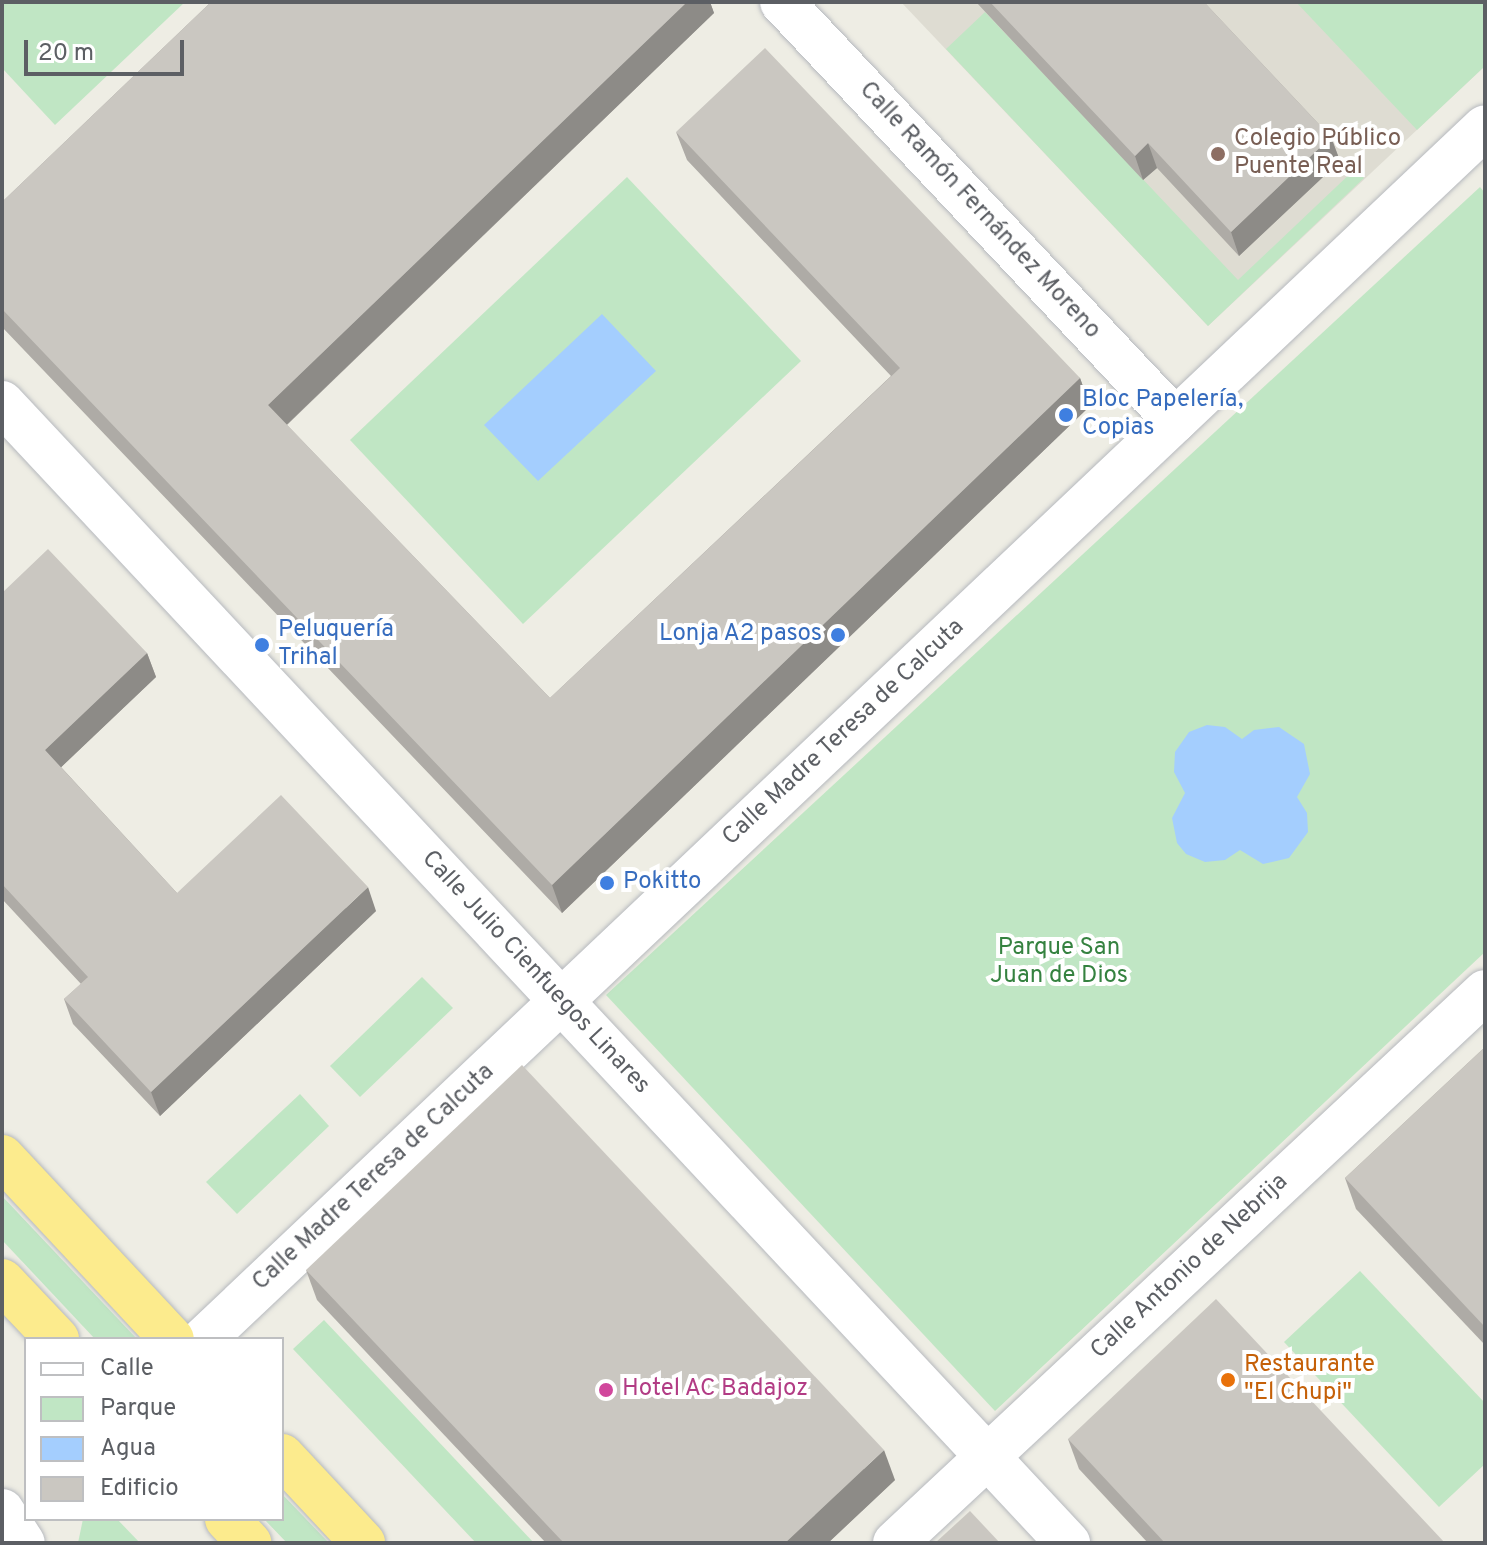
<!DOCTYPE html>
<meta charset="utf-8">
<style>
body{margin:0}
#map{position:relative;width:1487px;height:1545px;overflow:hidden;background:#eeede4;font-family:Overpass,sans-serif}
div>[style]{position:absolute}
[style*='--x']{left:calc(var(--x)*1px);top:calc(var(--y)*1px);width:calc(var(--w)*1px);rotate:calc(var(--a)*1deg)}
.education>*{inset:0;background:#dedcd2}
.green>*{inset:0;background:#c0e6c4}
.water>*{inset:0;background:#a4cefe}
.roads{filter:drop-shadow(0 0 2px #b6b9be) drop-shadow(0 0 2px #b6b9be)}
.minor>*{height:44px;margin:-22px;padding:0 22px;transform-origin:22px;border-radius:22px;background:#fff}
.highway>*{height:44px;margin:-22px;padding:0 22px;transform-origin:22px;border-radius:22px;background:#fceb8d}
.wall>*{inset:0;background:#aeaba6}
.shaded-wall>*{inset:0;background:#8d8b87}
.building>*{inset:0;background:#cac7c1}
.dots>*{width:22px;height:22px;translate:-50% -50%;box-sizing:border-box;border:4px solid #fff;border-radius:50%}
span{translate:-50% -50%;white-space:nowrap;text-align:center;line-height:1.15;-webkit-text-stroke:8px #fff;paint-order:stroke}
.education-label{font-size:24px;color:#785e54}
.left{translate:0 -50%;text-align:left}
.street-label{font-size:24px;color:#5c5f64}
.shop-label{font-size:24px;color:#366cbe}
.right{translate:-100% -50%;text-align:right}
.park-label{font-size:24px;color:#358240}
.food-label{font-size:24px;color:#c56008}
.hotel-label{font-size:24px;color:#b23c85}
.frame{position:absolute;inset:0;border:4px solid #5c5f64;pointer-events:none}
.legend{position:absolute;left:24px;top:1337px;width:260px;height:184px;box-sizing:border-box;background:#fff;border:2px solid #bebfc1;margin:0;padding:10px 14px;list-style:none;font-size:24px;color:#5c5f64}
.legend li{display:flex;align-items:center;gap:16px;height:40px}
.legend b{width:40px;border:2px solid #bebfc1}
.scale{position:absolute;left:24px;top:40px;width:160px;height:36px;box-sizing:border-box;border:4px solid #5c5f64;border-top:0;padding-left:10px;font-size:24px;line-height:28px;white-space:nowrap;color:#5c5f64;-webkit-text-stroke:6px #fff;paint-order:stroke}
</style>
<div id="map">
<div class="education">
<i style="clip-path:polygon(901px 2px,1485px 2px,1485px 66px,1208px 326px)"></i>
</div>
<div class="green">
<i style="clip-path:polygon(2px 2px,185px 2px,55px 125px,2px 68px)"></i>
<i style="clip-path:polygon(1296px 2px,1485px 2px,1485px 66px,1417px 130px)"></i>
<i style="clip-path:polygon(985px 12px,1238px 280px,1355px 169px,1364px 178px,1208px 326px,946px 49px)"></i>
<i style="clip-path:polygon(627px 177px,801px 361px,523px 624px,350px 440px)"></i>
<i style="clip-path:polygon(1480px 187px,1485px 193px,1485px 952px,995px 1411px,606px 995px)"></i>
<i style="clip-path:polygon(422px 977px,453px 1008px,360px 1097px,330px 1066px)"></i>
<i style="clip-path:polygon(300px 1094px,329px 1126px,237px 1214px,206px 1182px)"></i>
<i style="clip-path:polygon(2px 1196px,137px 1339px,95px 1339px,2px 1240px)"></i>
<i style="clip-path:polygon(1360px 1271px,1485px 1403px,1485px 1464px,1439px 1507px,1284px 1342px)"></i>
<i style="clip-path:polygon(324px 1320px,534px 1543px,476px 1543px,293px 1349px)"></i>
<i style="clip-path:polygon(282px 1494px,329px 1543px,287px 1543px,264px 1519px,282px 1519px)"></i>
<i style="clip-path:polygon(83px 1519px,117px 1519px,140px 1543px,78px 1543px)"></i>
</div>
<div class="water">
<i style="clip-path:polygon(602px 314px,656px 371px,538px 481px,484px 425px)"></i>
<i style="clip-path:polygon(1207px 725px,1225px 727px,1242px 739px,1254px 730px,1279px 727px,1304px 744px,1310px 774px,1297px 797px,1307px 813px,1308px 832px,1289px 858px,1263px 864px,1240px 850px,1225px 860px,1205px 862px,1186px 854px,1177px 843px,1172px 818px,1185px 793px,1174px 772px,1175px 752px,1189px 732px)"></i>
</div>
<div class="roads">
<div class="minor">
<i style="--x:782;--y:2;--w:574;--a:46.77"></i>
<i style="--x:2;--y:403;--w:1561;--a:46.92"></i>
<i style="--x:204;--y:1339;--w:1763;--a:-43.41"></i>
<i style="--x:2;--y:1511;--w:38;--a:57"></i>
<i style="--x:895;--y:1543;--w:807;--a:-43.04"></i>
</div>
<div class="highway">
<i style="--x:2;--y:1157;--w:249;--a:47"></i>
<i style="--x:2;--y:1281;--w:80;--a:46.5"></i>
<i style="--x:282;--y:1456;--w:119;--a:47"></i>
<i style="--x:227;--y:1519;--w:33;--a:47"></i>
</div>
</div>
<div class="wall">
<i style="clip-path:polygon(211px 2px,710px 2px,714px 13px,287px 425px,550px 698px,891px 376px,687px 160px,676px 132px,1080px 378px,1090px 406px,562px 913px,2px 327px,2px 202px)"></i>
<i style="clip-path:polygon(976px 2px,1204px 2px,1331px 137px,1340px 161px,1239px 256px,1157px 168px,1143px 180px)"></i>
<i style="clip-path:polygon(2px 593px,147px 653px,156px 677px,61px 767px,177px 893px,376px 911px,160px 1116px,73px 1024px,64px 999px,81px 984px,2px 899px)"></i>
<i style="clip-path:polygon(1485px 1047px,1485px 1345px,1356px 1209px,1345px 1178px)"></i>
<i style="clip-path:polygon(306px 1270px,895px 1480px,828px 1543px,546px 1543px,317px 1300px)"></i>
<i style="clip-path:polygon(1068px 1439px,1445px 1543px,1148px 1543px,1079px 1469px)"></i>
</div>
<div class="shaded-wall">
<i style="clip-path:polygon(687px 2px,710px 2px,714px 13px,278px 433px,268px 405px)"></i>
<i style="clip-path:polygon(1331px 137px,1340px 161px,1239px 256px,1231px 232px)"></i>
<i style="clip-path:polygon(1148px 143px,1157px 168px,1143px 180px,1135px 156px)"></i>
<i style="clip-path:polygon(1080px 378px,1090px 406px,562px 913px,552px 885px)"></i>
<i style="clip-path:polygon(147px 653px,156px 677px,54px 774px,45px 750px)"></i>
<i style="clip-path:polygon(368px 887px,376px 911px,160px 1116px,151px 1092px)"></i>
<i style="clip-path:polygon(884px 1450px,895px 1480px,828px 1543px,785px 1543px)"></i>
</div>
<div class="building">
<i style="clip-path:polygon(211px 2px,687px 2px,268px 405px,550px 698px,900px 368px,676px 132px,765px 48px,1080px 378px,552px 885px,2px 309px,2px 202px)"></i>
<i style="clip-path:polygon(990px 2px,1204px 2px,1331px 137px,1231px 232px,1148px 143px,1135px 156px)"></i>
<i style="clip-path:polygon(48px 549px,147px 653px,45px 750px,177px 893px,281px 795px,368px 887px,151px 1092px,64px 999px,88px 977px,2px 884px,2px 593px)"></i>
<i style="clip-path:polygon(1485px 1047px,1485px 1327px,1345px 1178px)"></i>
<i style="clip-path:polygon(522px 1065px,884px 1450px,785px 1543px,564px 1543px,306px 1270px)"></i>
<i style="clip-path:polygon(1216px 1299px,1445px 1543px,1165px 1543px,1068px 1439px)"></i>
<i style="clip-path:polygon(970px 1511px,1000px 1543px,935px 1543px)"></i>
</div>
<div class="dots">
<i style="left:1218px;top:154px;background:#8d6e63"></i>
<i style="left:1066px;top:415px;background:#3f7fe0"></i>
<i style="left:838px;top:635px;background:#3f7fe0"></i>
<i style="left:262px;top:645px;background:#3f7fe0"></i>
<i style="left:607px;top:883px;background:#3f7fe0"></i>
<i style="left:1228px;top:1380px;background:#e8710a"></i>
<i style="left:606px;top:1390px;background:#d1479c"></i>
</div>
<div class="education-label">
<span class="left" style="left:1234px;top:154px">Colegio Público<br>Puente Real</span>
</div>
<div class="street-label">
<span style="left:979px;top:211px;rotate:47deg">Calle Ramón Fernández Moreno</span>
<span style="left:844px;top:733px;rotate:-43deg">Calle Madre Teresa de Calcuta</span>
<span style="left:535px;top:973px;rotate:47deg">Calle Julio Cienfuegos Linares</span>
<span style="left:374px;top:1178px;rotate:-43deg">Calle Madre Teresa de Calcuta</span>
<span style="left:1190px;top:1267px;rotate:-43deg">Calle Antonio de Nebrija</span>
</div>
<div class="shop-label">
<span class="left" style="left:1082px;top:415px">Bloc Papelería,<br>Copias</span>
<span class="left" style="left:278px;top:645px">Peluquería<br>Trihal</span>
<span class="right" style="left:822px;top:635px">Lonja A2 pasos</span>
<span class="left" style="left:623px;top:883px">Pokitto</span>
</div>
<div class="park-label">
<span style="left:1059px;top:963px">Parque San<br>Juan de Dios</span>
</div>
<div class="food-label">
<span class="left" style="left:1244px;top:1380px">Restaurante<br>"El Chupi"</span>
</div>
<div class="hotel-label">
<span class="left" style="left:622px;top:1390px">Hotel AC Badajoz</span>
</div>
<div class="frame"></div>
<ul class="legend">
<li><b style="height:10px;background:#fff"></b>Calle</li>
<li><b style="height:22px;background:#c0e6c4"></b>Parque</li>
<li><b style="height:22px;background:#a4cefe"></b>Agua</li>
<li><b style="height:22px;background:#cac7c1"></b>Edificio</li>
</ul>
<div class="scale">20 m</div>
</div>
